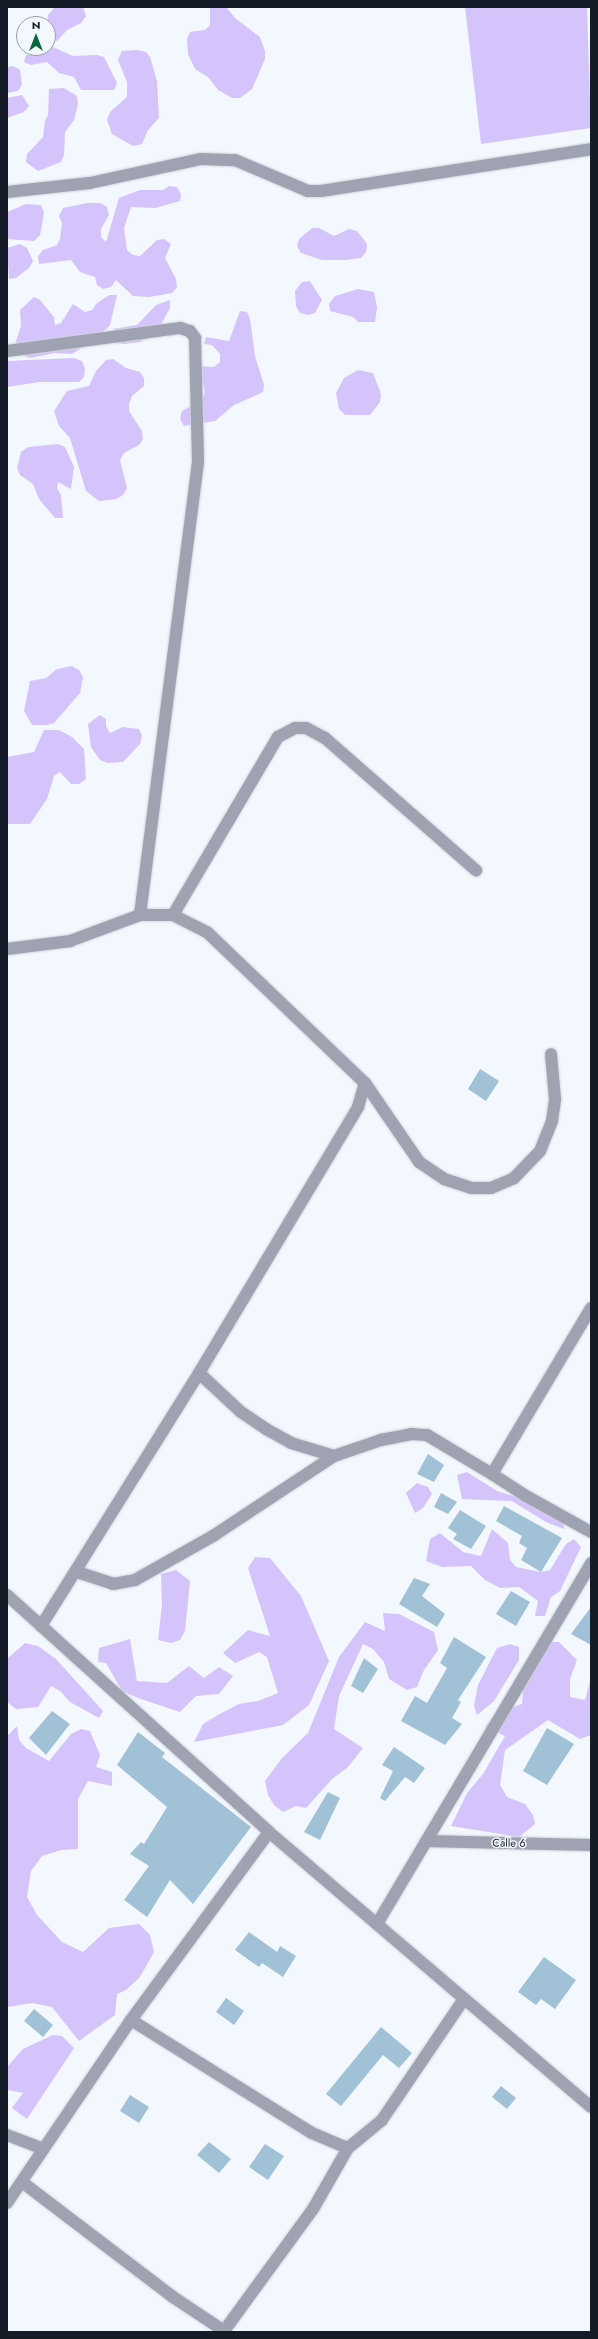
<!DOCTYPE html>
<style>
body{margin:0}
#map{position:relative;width:598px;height:2339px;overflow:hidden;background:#f3f8fe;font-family:Jost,sans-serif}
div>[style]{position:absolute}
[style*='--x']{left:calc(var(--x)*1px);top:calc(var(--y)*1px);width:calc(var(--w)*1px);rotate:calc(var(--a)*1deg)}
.green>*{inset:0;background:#d5c3fc}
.building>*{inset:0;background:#a1c1d6}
.roads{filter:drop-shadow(0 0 1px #cfd5dc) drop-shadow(0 0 1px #cfd5dc)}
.minor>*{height:12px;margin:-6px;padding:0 6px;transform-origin:6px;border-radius:6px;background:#9fa2b0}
span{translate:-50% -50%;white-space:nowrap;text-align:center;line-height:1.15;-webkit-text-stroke:3px #f3f8fe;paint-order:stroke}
.street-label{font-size:11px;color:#151c27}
.frame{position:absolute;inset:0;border:8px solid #151c27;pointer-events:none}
.north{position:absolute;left:16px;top:16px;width:40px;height:40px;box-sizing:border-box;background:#f3f8fe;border:1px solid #9aa0a8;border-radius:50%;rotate:0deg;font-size:11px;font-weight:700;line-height:16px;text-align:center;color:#151c27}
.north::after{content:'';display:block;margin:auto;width:14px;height:18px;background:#0a6639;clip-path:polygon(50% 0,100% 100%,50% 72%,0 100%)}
</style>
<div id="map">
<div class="green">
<i style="clip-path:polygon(55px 7px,83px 7px,86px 16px,81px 23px,67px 30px,57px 41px,49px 38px,47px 24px,48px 15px)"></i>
<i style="clip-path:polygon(210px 7px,226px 7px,235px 18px,260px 37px,265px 51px,265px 59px,252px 89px,240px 98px,232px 98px,218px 90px,208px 77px,195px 69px,188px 54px,187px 39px,190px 32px,205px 30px,210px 25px)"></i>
<i style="clip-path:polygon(465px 7px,587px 7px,591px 128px,481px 144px)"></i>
<i style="clip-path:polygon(53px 47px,73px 56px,97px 55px,104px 57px,117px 83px,114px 90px,81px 90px,74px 77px,59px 73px,47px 62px,31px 65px,24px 62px,26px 55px,40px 54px)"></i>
<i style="clip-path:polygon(137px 50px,146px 52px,150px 57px,157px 81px,159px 118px,148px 130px,142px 144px,133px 146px,112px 134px,107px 120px,110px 112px,127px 97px,127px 82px,118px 60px,122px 51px)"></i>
<i style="clip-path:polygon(13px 66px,20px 70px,22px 85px,18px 91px,7px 93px,7px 67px)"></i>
<i style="clip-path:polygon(64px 88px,77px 96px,78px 104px,74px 120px,65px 132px,64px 155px,61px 162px,38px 171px,26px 162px,27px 154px,43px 137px,45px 121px,48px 115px,49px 89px)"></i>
<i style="clip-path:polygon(22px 95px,29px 106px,24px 112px,7px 118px,7px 98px)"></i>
<i style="clip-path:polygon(169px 186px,177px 187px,181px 194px,180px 201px,155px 208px,131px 207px,124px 228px,127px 250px,133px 255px,140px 256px,157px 240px,164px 239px,171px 244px,165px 258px,176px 279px,177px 287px,172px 293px,149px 297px,133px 296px,116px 280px,111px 287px,103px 289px,97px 285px,95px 277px,80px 272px,71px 260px,39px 264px,38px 256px,43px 250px,57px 245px,60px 239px,62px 223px,59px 216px,63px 208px,87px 203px,101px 203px,107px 207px,109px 215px,101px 229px,101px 237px,106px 242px,119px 198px,140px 190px,163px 190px)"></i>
<i style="clip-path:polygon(26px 204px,41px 205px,44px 213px,40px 235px,34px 241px,7px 239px,7px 212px)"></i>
<i style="clip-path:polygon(312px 228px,319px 228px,334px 236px,349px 229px,357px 231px,367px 244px,366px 252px,361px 258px,345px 260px,322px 260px,301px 253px,297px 246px,299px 239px)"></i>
<i style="clip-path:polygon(20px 244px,27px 248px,33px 261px,29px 268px,16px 278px,9px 279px,7px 248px)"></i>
<i style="clip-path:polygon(310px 281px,322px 300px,315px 313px,308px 315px,300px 313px,296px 306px,295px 291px,302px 282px)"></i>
<i style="clip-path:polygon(358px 289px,374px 292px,377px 307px,375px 322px,358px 322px,353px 317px,330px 311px,329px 304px,335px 296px)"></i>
<i style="clip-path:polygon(109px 295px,117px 295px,110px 325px,99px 336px,72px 354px,55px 353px,30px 358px,22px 355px,17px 349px,16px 341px,21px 326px,20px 310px,34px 297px,40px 300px,54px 317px,55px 325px,61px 323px,73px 304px,85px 312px,92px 310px,96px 304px)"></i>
<i style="clip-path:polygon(170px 300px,170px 308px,155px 335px,140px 342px,124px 344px,117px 343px,112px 337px,114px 329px,137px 325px,156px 305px)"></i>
<i style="clip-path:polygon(240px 311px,247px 312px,250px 319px,255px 356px,264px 385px,263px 392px,234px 405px,215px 421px,184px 426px,180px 419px,182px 411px,202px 400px,205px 392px,203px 384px,196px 380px,199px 366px,214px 367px,220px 362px,220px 354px,212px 345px,204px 344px,206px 337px,229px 341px)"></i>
<i style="clip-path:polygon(74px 358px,82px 361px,85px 369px,84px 377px,79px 382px,39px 382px,7px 387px,7px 361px)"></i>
<i style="clip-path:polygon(113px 359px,126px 368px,140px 372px,144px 378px,144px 386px,132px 396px,129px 404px,129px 411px,142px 431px,143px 439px,139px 445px,124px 453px,120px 460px,127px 488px,123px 495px,116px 499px,99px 501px,86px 491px,70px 438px,59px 426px,54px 411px,67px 391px,89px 386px,96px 371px,106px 360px)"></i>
<i style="clip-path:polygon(358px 370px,373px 373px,381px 394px,380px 402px,370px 415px,345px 415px,339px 409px,336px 393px,344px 378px)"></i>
<i style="clip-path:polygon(58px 444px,65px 447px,74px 467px,71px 489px,58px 482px,57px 488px,61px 495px,63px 518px,55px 518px,39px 499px,33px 484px,20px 475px,17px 468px,21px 452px,28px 447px)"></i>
<i style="clip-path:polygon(72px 666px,79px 670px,83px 677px,80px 693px,54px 723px,47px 725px,32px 725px,24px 711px,30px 681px,46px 678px,57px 669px)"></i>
<i style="clip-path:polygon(100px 715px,106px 719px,106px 726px,110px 733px,123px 727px,139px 729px,142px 736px,140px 744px,123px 762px,107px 763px,100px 760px,91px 747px,88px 724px)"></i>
<i style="clip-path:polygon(44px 730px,59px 730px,72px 737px,84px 749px,86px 779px,79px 784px,71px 784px,60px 772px,54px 776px,47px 799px,30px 824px,7px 824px,7px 757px,34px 752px)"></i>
<i style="clip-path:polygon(467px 1472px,497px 1491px,564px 1511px,564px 1529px,546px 1522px,512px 1501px,462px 1499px,457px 1475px)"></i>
<i style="clip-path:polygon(417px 1483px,428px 1487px,432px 1494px,423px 1508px,415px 1513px,406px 1493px)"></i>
<i style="clip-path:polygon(492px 1529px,508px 1543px,510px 1560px,516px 1567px,541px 1572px,550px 1570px,566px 1544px,574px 1539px,581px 1547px,560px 1591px,551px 1597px,545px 1616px,535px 1616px,538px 1601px,519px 1587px,500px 1588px,485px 1580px,471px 1566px,442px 1567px,426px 1561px,430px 1539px,440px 1533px,463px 1552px,481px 1556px)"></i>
<i style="clip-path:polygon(255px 1557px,270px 1558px,301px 1596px,329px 1661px,309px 1705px,283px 1725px,194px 1742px,203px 1724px,218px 1715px,239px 1704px,258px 1701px,278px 1693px,267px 1657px,259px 1652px,235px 1663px,223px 1653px,248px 1630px,270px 1636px,248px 1568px)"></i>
<i style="clip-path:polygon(176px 1570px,190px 1581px,185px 1631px,180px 1640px,171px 1643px,158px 1640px,162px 1605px,161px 1574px)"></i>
<i style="clip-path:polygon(383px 1613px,399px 1614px,434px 1632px,438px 1650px,424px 1670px,417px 1687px,407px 1690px,389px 1679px,384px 1662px,373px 1649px,363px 1644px,339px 1696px,334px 1729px,363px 1748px,348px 1767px,332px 1779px,306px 1808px,296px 1806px,283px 1812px,274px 1805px,268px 1795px,265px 1781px,282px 1758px,308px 1733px,339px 1657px,365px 1622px,385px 1631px)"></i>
<i style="clip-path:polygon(130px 1639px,137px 1681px,167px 1683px,189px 1666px,204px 1678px,219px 1667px,233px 1676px,219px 1694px,196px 1696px,180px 1712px,138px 1698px,122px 1691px,106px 1663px,98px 1662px,99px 1648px)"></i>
<i style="clip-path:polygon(545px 1642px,559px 1642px,577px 1660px,570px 1679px,570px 1697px,585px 1700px,591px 1677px,591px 1735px,580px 1739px,548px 1720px,505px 1750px,500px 1785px,507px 1797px,525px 1804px,533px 1815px,535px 1824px,519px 1837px,451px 1826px,467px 1793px,483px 1774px,505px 1736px,485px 1727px,496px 1713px,522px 1704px,524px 1674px)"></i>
<i style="clip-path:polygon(25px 1643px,38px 1646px,56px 1659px,103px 1711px,99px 1718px,70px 1702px,60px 1691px,51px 1686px,38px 1707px,16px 1709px,7px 1702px,7px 1659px)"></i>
<i style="clip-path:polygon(510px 1644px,519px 1647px,519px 1660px,494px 1701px,477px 1715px,474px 1706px,478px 1685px,497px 1648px)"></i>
<i style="clip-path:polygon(17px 1726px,19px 1740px,26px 1748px,49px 1761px,71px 1734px,81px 1729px,90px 1731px,100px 1755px,96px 1767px,112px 1772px,112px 1786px,88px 1781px,78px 1799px,78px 1849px,61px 1850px,42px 1856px,31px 1871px,27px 1897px,37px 1915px,62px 1942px,83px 1952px,109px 1928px,139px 1924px,150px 1935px,154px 1952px,140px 1977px,126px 1990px,117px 1994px,115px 2015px,79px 2041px,52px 2007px,33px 2003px,7px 2007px,7px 1736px)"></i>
<i style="clip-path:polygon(53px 2035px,62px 2036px,74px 2048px,27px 2119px,12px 2108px,23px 2093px,8px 2090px,7px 2067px,23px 2049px)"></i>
</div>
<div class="building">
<i style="clip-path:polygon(480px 1069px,499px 1081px,486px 1101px,468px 1089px)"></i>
<i style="clip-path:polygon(428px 1454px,444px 1465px,434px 1482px,417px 1474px)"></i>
<i style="clip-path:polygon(441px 1493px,457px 1502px,448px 1514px,434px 1507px)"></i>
<i style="clip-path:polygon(504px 1506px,562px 1538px,541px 1572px,521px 1560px,527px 1548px,519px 1543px,522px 1536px,496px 1521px)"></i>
<i style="clip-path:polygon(460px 1510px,486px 1526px,471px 1549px,453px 1539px,457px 1534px,448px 1528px)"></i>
<i style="clip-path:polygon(414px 1578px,430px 1584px,422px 1596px,445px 1614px,437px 1627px,399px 1604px)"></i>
<i style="clip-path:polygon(511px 1591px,530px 1602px,516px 1626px,496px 1614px)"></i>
<i style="clip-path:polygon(591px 1607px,591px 1645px,571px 1634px)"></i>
<i style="clip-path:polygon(454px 1637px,486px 1657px,458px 1700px,461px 1702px,452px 1718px,462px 1724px,445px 1745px,401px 1721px,415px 1696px,427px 1703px,447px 1668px,440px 1663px)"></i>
<i style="clip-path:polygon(364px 1658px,378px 1669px,363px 1693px,351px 1686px)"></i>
<i style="clip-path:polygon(52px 1711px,70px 1724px,46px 1755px,29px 1738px)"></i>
<i style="clip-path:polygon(547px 1728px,574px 1744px,547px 1785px,523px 1771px)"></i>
<i style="clip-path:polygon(138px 1732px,165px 1753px,162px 1757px,251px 1827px,193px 1904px,170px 1880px,147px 1917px,124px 1900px,149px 1866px,130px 1854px,141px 1842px,144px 1844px,167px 1807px,117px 1765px)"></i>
<i style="clip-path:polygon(394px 1747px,425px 1768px,414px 1783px,405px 1777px,385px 1801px,380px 1798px,393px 1771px,382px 1765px)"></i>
<i style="clip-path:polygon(328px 1792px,340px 1798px,320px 1840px,304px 1832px)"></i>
<i style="clip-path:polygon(249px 1932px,277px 1952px,280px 1946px,296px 1956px,283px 1977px,262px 1963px,259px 1967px,235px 1950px)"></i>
<i style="clip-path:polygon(544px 1957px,576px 1980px,555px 2009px,541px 1999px,536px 2005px,518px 1992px)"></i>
<i style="clip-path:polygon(226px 1998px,244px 2011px,234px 2025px,216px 2012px)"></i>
<i style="clip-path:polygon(34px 2009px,53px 2025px,43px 2037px,24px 2021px)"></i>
<i style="clip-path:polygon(381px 2027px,412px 2053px,399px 2068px,383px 2055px,341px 2106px,326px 2094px)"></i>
<i style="clip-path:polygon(501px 2086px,516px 2098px,507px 2109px,492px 2097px)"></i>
<i style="clip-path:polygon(130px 2095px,149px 2107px,139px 2123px,120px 2111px)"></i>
<i style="clip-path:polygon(209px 2142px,231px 2159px,219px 2173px,197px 2155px)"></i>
<i style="clip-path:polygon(265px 2144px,284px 2156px,268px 2180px,249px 2167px)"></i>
</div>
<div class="roads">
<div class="minor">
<i style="--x:7;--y:192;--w:83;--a:-6.2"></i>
<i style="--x:90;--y:183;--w:114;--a:-12.2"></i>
<i style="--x:201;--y:159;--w:34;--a:2"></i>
<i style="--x:235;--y:160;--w:79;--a:23"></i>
<i style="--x:308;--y:191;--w:13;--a:0"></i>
<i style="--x:321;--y:191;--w:273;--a:-8.8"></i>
<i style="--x:7;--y:351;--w:175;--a:-7.6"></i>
<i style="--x:180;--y:328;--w:10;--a:17"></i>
<i style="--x:190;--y:331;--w:9;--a:54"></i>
<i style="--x:195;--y:338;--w:124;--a:88.6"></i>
<i style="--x:198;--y:462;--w:457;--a:97.3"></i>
<i style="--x:173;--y:915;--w:207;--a:-59.5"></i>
<i style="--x:278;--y:737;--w:19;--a:-28"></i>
<i style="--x:295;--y:728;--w:11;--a:0"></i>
<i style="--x:306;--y:728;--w:21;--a:28"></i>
<i style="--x:325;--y:738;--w:201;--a:41.2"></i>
<i style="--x:7;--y:949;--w:64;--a:-7.2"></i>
<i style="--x:70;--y:941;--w:75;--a:-20.4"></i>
<i style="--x:140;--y:915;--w:33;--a:0"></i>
<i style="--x:173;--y:915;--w:39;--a:27"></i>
<i style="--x:208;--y:933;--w:217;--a:43.7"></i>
<i style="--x:365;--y:1083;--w:96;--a:55.6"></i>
<i style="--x:419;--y:1162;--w:30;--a:34"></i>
<i style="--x:444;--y:1179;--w:29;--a:18"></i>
<i style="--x:472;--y:1188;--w:19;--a:0"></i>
<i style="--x:491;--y:1188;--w:25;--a:-23"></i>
<i style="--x:514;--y:1178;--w:37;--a:-46"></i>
<i style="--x:540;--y:1151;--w:32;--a:-68"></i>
<i style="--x:552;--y:1121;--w:22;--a:-82"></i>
<i style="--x:555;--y:1099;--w:45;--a:-95.1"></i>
<i style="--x:591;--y:1308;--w:193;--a:120.8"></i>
<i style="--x:492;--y:1474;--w:40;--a:32.9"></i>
<i style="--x:526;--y:1496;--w:74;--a:29"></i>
<i style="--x:199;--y:1373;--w:57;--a:42.9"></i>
<i style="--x:241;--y:1412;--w:30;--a:34"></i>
<i style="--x:266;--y:1429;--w:29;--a:29"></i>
<i style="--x:291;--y:1443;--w:45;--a:16.8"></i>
<i style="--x:77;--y:1572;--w:38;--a:18"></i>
<i style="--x:113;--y:1584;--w:22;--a:-10"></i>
<i style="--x:135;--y:1580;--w:90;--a:-29.4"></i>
<i style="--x:213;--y:1536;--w:145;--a:-33.5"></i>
<i style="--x:334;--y:1456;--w:50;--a:-18.8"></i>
<i style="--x:381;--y:1440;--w:31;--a:-11"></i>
<i style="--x:411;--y:1434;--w:16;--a:4"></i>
<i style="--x:427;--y:1435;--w:76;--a:31"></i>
<i style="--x:7;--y:1595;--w:353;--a:42.1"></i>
<i style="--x:269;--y:1832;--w:423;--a:40.5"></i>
<i style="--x:41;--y:1626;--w:298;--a:-58"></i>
<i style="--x:199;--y:1373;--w:310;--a:-59.1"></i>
<i style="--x:358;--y:1107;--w:25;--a:-74"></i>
<i style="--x:426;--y:1841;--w:165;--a:1.4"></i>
<i style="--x:377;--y:1924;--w:420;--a:-59.3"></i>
<i style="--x:131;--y:2020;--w:213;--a:32"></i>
<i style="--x:312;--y:2133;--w:39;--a:23"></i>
<i style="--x:348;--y:2148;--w:44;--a:-39.5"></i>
<i style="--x:382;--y:2120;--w:146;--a:-55.9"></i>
<i style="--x:7;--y:2135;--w:39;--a:21"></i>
<i style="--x:22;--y:2182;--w:190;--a:37.3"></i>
<i style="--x:173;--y:2297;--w:61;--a:33.7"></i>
<i style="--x:224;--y:2331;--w:151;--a:-53.9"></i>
<i style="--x:313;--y:2209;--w:70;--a:-60.2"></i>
<i style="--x:7;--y:2203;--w:221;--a:-55.9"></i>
<i style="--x:131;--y:2020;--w:233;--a:-53.7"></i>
</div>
</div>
<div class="street-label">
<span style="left:509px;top:1843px;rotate:1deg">Calle 6</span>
</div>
<div class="frame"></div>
<div class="north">N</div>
</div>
